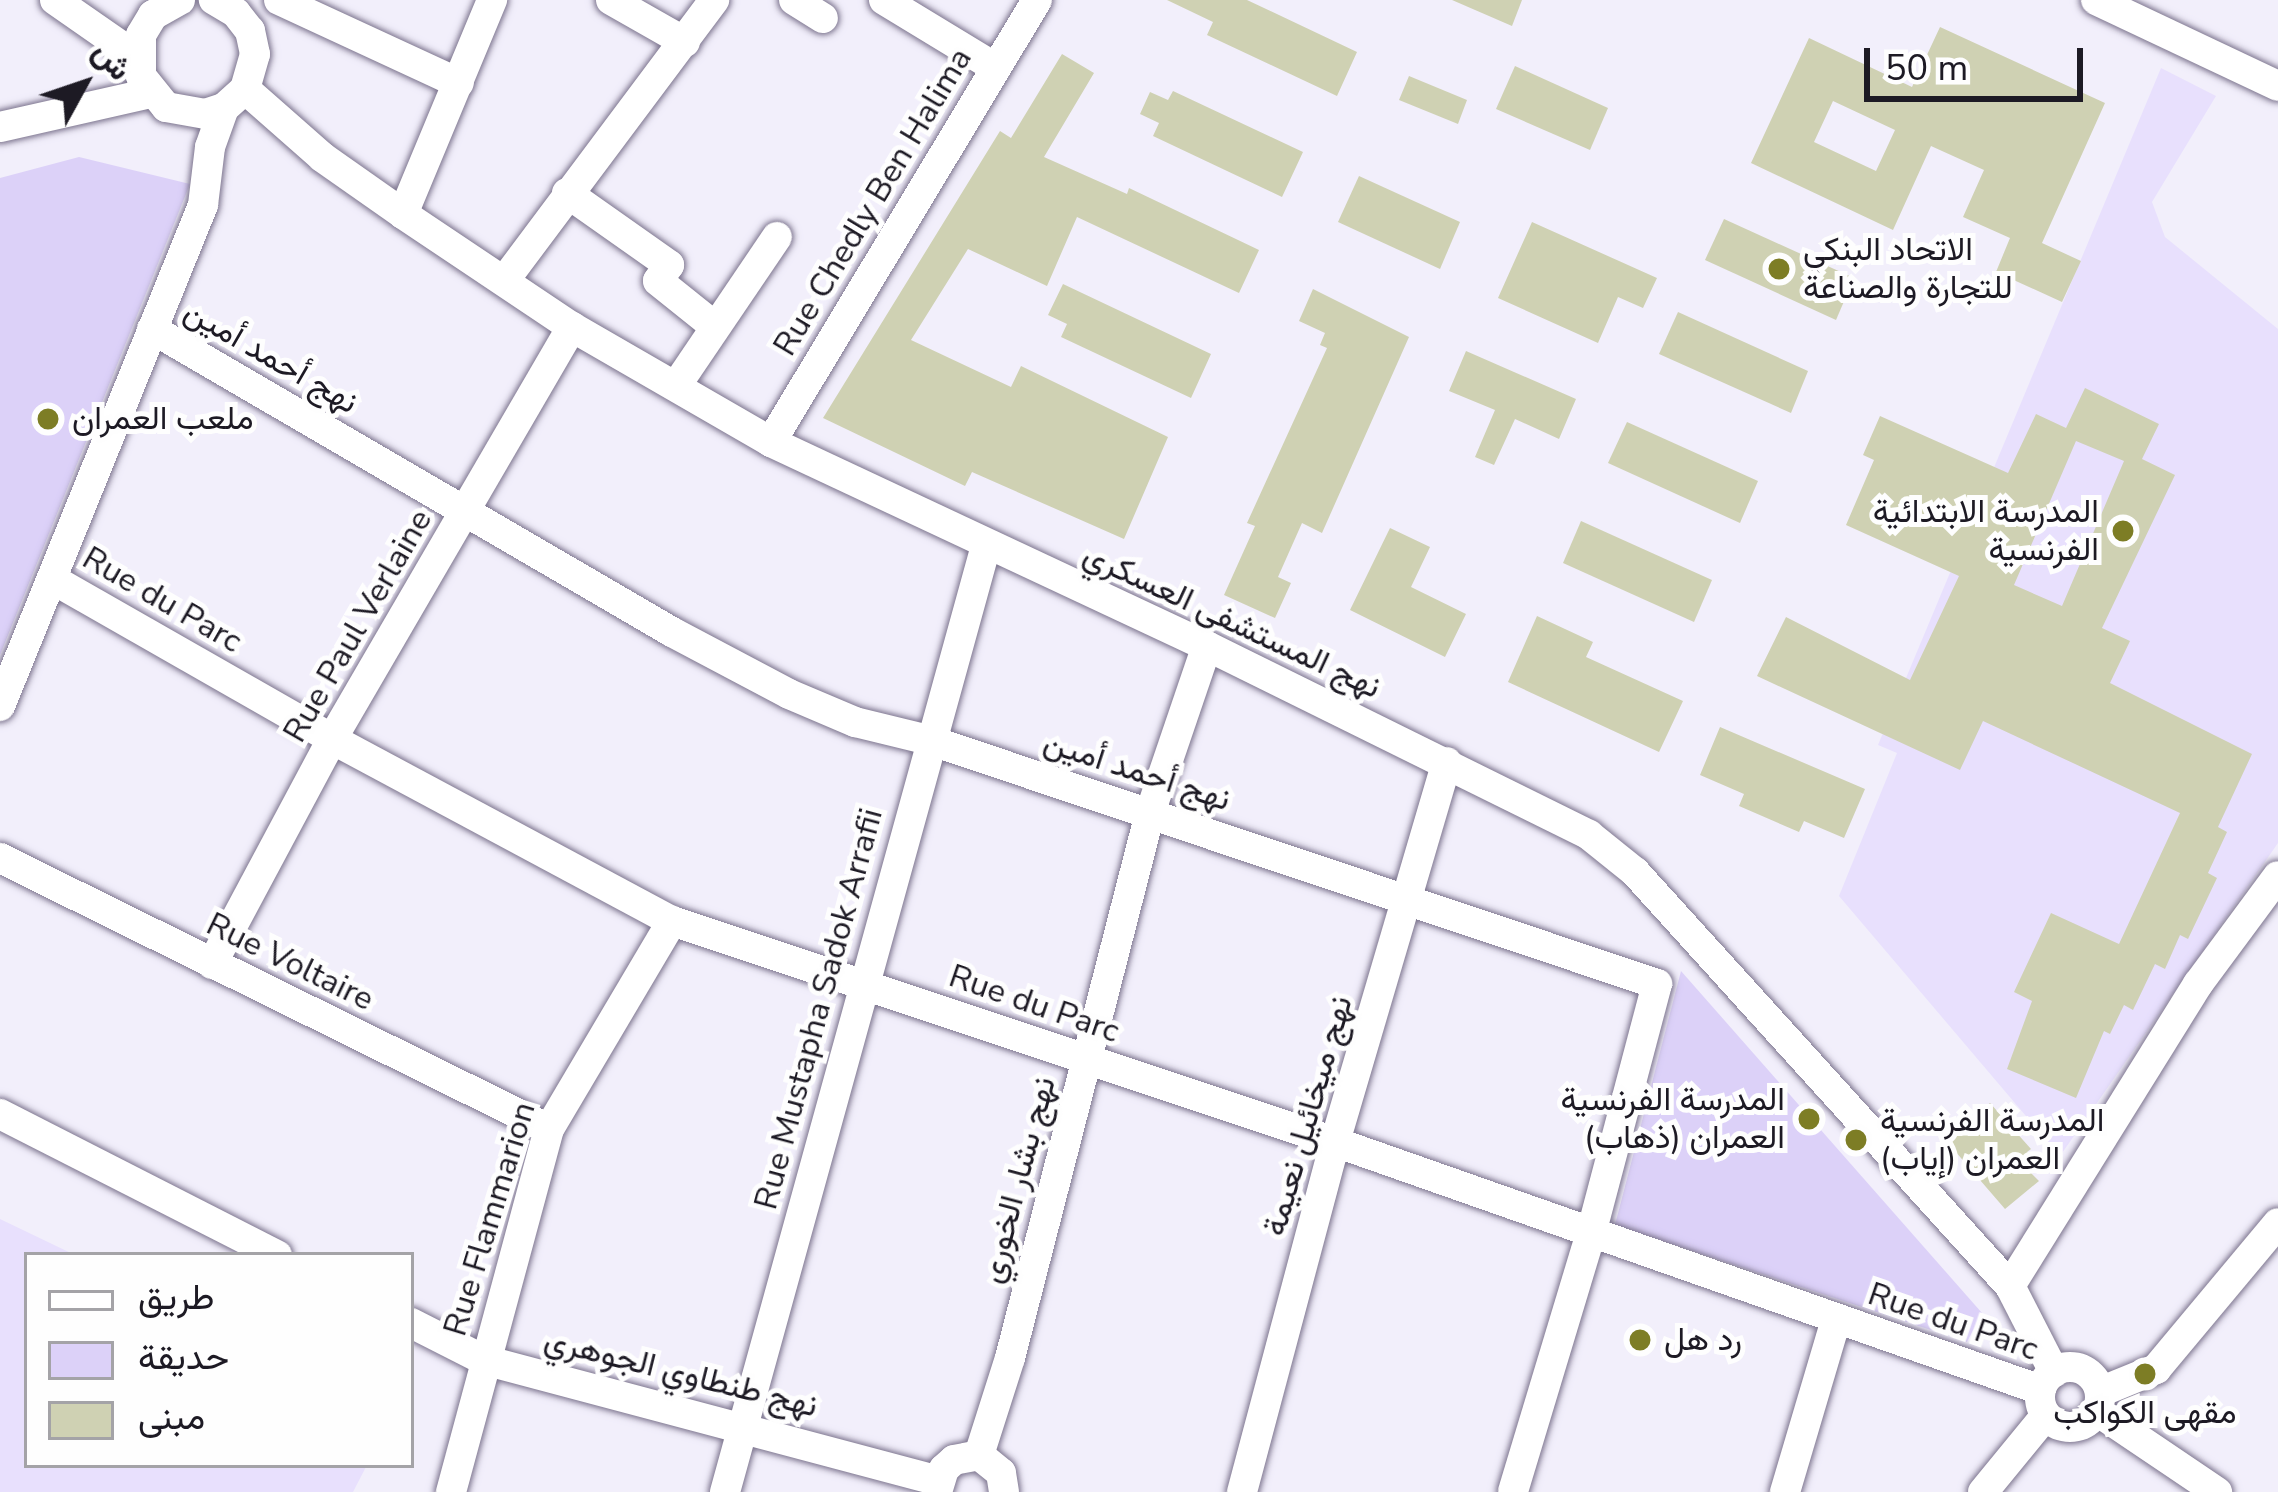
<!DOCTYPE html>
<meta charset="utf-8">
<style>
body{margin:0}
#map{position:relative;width:2278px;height:1492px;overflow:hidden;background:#f2effb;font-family:"Nunito Sans",Vazirmatn,sans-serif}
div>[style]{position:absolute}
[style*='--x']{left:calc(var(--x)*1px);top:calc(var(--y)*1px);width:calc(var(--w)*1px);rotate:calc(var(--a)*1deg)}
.built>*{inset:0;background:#e8e0fd}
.green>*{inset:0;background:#dcd1f8}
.building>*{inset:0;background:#cfd1b3}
.roads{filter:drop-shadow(0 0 3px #7c748e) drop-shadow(0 0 3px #7c748e)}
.minor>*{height:30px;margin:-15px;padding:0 15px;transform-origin:15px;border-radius:15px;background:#fff}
.minor>.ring{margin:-15px;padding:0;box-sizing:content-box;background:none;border:30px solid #fff;border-radius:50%}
.dots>*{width:33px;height:33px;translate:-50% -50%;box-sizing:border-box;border:6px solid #fefefe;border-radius:50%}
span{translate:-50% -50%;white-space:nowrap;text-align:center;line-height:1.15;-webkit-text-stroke:10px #fefefe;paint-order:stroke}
.street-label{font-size:33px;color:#1d1a24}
.poi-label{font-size:33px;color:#1d1a24}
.left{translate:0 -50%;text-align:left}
.right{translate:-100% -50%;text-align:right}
.legend{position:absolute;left:24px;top:1252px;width:390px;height:216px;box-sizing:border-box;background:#fefefe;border:3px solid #a4a3a7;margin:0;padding:15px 21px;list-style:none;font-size:36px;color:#1d1a24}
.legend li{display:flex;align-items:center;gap:24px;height:60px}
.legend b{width:60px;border:3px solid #a4a3a7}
.north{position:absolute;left:24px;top:24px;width:120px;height:120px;-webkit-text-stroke:9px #fefefe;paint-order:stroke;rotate:50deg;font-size:33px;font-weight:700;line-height:48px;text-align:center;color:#1d1a24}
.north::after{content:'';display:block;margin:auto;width:42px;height:54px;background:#1d1a24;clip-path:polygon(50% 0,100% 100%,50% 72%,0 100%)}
.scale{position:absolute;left:1864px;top:48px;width:219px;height:54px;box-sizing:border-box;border:6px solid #1d1a24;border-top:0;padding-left:15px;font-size:36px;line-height:42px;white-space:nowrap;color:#1d1a24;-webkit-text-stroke:9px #fefefe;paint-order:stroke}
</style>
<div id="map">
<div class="built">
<i style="clip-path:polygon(2161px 68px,2216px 96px,2152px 202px,2165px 237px,2278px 329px,2278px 843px,2060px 1156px,1839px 896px,1897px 753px,1878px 745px)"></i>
<i style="clip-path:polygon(0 1219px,75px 1255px,27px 1255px,27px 1465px,367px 1465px,353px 1492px,0 1492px)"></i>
</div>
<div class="green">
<i style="clip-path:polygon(79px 157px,190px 184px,0 655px,0 178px)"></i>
<i style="clip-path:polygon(1681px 971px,1982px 1313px,1967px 1342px,1615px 1225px)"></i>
</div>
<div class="building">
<i style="clip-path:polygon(1167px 0,1247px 0,1357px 52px,1337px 96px,1207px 35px,1213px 22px)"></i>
<i style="clip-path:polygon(1452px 0,1522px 0,1512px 26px)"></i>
<i style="clip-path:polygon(evenodd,1940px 27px,2105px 103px,2042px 243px,2081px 261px,2062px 302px,1996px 272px,2010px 238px,1963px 217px,1984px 170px,1931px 146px,1893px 230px,1751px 163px,1809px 38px,1912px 87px,1940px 27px,1833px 101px,1895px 130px,1876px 171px,1814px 142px,1833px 101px)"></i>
<i style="clip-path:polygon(1062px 54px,1094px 73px,1044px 157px,1127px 194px,1129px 188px,1259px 250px,1239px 293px,1077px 217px,1047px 286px,968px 249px,911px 340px,1011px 387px,1021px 366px,1168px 437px,1124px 539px,972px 472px,965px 486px,823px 418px,1000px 131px,1011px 138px)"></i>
<i style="clip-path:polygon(1515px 66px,1608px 108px,1590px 150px,1496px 109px)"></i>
<i style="clip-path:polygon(1409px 76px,1467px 100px,1458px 124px,1399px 100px)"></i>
<i style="clip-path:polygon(1173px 91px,1303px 152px,1282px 197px,1153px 136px,1159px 123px,1140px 114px,1150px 92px,1168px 100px)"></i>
<i style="clip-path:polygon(1359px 176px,1460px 222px,1440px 269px,1338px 222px)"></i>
<i style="clip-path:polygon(1724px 219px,1854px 278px,1836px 320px,1705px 260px)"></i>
<i style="clip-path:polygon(1532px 222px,1657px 278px,1643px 308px,1618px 297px,1598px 343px,1498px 298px)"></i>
<i style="clip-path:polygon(1063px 284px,1211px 354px,1191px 398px,1061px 337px,1067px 324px,1048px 315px)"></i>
<i style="clip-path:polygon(1313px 289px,1409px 337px,1322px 533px,1302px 523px,1278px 577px,1291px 583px,1275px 618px,1224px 595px,1255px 526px,1247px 523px,1327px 348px,1320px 345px,1325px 333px,1299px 321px)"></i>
<i style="clip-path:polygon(1678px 312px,1808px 371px,1791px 413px,1659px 354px)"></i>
<i style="clip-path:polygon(1466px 351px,1576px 399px,1559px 439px,1515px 419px,1494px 465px,1475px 457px,1495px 410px,1449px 391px)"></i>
<i style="clip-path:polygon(evenodd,2085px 388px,2159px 424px,2142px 459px,2175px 475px,2102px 628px,2130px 641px,2110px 683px,2252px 754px,2218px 827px,2227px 832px,2208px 873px,2217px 878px,2188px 939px,2180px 935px,2165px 969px,2155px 964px,2133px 1010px,2124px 1005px,2110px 1034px,2104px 1031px,2076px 1098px,2007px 1069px,2032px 1001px,2014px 992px,2051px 913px,2119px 944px,2180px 813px,1983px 721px,1960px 770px,1757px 676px,1786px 617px,1910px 680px,1959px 576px,1846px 525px,1874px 460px,1863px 455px,1880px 416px,2008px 473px,2036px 414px,2066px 428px,2085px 388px,2076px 441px,2124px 461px,2062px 606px,2014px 585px,2076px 441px)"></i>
<i style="clip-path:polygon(1627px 422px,1758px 481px,1740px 523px,1608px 463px)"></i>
<i style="clip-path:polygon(1581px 521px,1712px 580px,1694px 622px,1563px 563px)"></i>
<i style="clip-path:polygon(1390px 528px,1430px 547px,1411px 587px,1466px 614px,1445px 657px,1350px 610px)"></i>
<i style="clip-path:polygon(1537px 616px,1593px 642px,1586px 657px,1683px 701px,1659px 752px,1508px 682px)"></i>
<i style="clip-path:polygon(1720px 727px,1865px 789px,1844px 838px,1804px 821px,1799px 832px,1739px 806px,1744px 794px,1700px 775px)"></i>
<i style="clip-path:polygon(1990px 1103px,2031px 1149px,2027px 1152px,2036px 1164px,2029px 1171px,2039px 1181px,2005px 1209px,1948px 1143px)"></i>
</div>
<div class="roads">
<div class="minor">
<i style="--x:55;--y:0;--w:100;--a:34.8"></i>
<i style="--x:180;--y:0;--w:31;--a:151"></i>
<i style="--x:153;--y:15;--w:23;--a:121"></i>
<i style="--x:141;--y:35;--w:41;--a:90"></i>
<i style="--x:141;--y:76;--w:40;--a:51"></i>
<i style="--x:166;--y:107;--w:40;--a:10"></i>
<i style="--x:205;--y:114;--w:20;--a:-18"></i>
<i style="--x:224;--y:108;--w:28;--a:-42"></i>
<i style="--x:245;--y:89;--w:36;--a:-74"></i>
<i style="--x:255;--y:54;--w:24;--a:-102"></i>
<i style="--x:250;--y:31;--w:23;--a:-128"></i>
<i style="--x:236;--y:13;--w:26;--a:-149"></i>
<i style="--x:279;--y:0;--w:198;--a:24.8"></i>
<i style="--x:611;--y:0;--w:85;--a:29.6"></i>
<i style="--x:794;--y:0;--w:34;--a:32"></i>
<i style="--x:884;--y:0;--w:131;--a:31.3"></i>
<i style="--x:2096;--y:0;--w:201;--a:25.3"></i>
<i style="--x:245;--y:89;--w:103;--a:41.4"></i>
<i style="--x:322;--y:157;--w:99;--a:35.1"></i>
<i style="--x:403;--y:214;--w:203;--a:33.8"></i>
<i style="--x:572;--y:327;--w:230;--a:30"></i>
<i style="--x:771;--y:442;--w:481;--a:25.1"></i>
<i style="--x:1207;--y:646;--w:426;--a:26.3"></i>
<i style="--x:1589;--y:835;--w:59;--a:38.8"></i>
<i style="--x:1635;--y:872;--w:559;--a:47.83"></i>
<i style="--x:2010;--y:1286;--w:97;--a:62.9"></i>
<i style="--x:0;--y:127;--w:155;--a:-12.7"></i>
<i style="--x:567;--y:193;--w:125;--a:35.2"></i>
<i style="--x:669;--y:265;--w:19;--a:125"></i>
<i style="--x:658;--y:281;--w:70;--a:38.7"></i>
<i style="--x:403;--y:214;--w:232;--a:-67.4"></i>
<i style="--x:504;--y:281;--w:351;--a:-53.2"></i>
<i style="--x:152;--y:329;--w:602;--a:30.23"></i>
<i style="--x:672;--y:632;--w:132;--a:27.9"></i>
<i style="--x:789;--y:694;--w:72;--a:23"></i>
<i style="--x:855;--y:722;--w:76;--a:13.7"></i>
<i style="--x:929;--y:740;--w:768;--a:18.53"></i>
<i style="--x:1657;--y:984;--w:258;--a:104.8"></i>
<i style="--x:1591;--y:1233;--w:270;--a:106.8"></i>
<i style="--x:676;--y:386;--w:180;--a:-55.9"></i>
<i style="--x:771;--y:442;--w:516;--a:-58.96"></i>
<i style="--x:52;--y:579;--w:322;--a:29.7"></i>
<i style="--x:332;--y:739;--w:386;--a:28.2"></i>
<i style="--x:672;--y:921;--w:699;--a:18.43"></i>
<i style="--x:1335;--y:1142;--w:748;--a:19.36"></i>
<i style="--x:0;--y:706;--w:541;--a:-67.94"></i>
<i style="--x:203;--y:205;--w:58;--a:-83.1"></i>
<i style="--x:210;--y:147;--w:41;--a:-70.3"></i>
<i style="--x:0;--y:858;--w:612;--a:26.27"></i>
<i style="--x:212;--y:964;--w:255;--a:-61.9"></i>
<i style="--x:332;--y:739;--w:477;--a:-59.8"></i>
<i style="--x:0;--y:1114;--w:311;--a:27"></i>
<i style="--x:2010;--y:1286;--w:356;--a:-58.1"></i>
<i style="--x:2198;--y:984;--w:134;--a:-53.5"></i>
<i style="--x:411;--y:1323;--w:82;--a:26.9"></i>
<i style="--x:484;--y:1360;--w:470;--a:14.9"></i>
<i class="ring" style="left:2040px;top:1367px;width:30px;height:30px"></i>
<i style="--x:2100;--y:1392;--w:61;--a:-22.3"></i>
<i style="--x:2156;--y:1369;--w:190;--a:-50.1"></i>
<i style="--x:2097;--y:1411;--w:145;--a:34"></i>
<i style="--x:979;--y:1455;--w:102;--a:-72.3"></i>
<i style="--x:1010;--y:1358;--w:563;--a:-75.59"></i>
<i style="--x:1150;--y:813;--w:176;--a:-71.2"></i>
<i style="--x:451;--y:1492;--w:376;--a:-74.9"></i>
<i style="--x:549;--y:1129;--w:242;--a:-59.4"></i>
<i style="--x:725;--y:1492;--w:981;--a:-74.58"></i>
<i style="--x:937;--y:1492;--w:24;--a:-73"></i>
<i style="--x:944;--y:1469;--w:13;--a:-42"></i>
<i style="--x:954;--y:1460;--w:25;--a:-11"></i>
<i style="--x:979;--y:1455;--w:28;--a:39"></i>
<i style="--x:1001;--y:1473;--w:19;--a:81"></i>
<i style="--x:1242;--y:1492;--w:362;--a:-75.1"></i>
<i style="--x:1335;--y:1142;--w:396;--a:-73.6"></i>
<i style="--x:1785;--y:1492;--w:179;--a:-73.5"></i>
<i style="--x:1983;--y:1492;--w:99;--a:-50.7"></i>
</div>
</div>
<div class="dots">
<i style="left:1779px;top:269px;background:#7d7d25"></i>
<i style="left:48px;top:419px;background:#7d7d25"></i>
<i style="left:2123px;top:531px;background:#7d7d25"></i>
<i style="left:1809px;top:1119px;background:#7d7d25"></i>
<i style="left:1856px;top:1140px;background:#7d7d25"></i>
<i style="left:1640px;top:1340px;background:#7d7d25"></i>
<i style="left:2145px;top:1374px;background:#7d7d25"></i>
</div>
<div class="street-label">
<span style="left:873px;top:202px;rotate:-59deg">Rue Chedly Ben Halima</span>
<span style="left:271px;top:357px;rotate:30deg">نهج أحمد أمين</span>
<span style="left:162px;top:600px;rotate:30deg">Rue du Parc</span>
<span style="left:1232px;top:621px;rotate:25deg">نهج المستشفى العسكري</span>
<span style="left:358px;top:626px;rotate:-60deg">Rue Paul Verlaine</span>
<span style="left:1137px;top:771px;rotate:18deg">نهج أحمد أمين</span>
<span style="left:290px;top:962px;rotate:26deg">Rue Voltaire</span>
<span style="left:1034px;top:1004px;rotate:19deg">Rue du Parc</span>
<span style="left:819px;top:1009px;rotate:-75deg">Rue Mustapha Sadok Arrafii</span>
<span style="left:1308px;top:1116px;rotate:-74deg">نهج ميخائيل نعيمة</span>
<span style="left:1018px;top:1180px;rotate:-75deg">نهج بشار الخوري</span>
<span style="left:490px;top:1219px;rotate:-73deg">Rue Flammarion</span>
<span style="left:1953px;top:1322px;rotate:19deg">Rue du Parc</span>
<span style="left:681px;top:1373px;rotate:14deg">نهج طنطاوي الجوهري</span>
</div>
<div class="poi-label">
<span class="left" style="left:1803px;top:269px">الاتحاد البنكي<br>للتجارة والصناعة</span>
<span class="left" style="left:72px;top:419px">ملعب العمران</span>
<span class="right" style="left:2099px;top:531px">المدرسة الابتدائية<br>الفرنسية</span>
<span class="right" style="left:1785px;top:1119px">المدرسة الفرنسية<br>العمران (ذهاب)</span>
<span class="left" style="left:1880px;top:1140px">المدرسة الفرنسية<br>العمران (إياب)</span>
<span class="left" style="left:1664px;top:1340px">رد هل</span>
<span style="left:2145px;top:1413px">مقهى الكواكب</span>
</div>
<ul class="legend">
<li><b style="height:15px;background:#fff"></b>طريق</li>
<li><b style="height:33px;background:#dcd1f8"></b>حديقة</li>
<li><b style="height:33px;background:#cfd1b3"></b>مبنى</li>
</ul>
<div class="north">ش</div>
<div class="scale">50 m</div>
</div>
